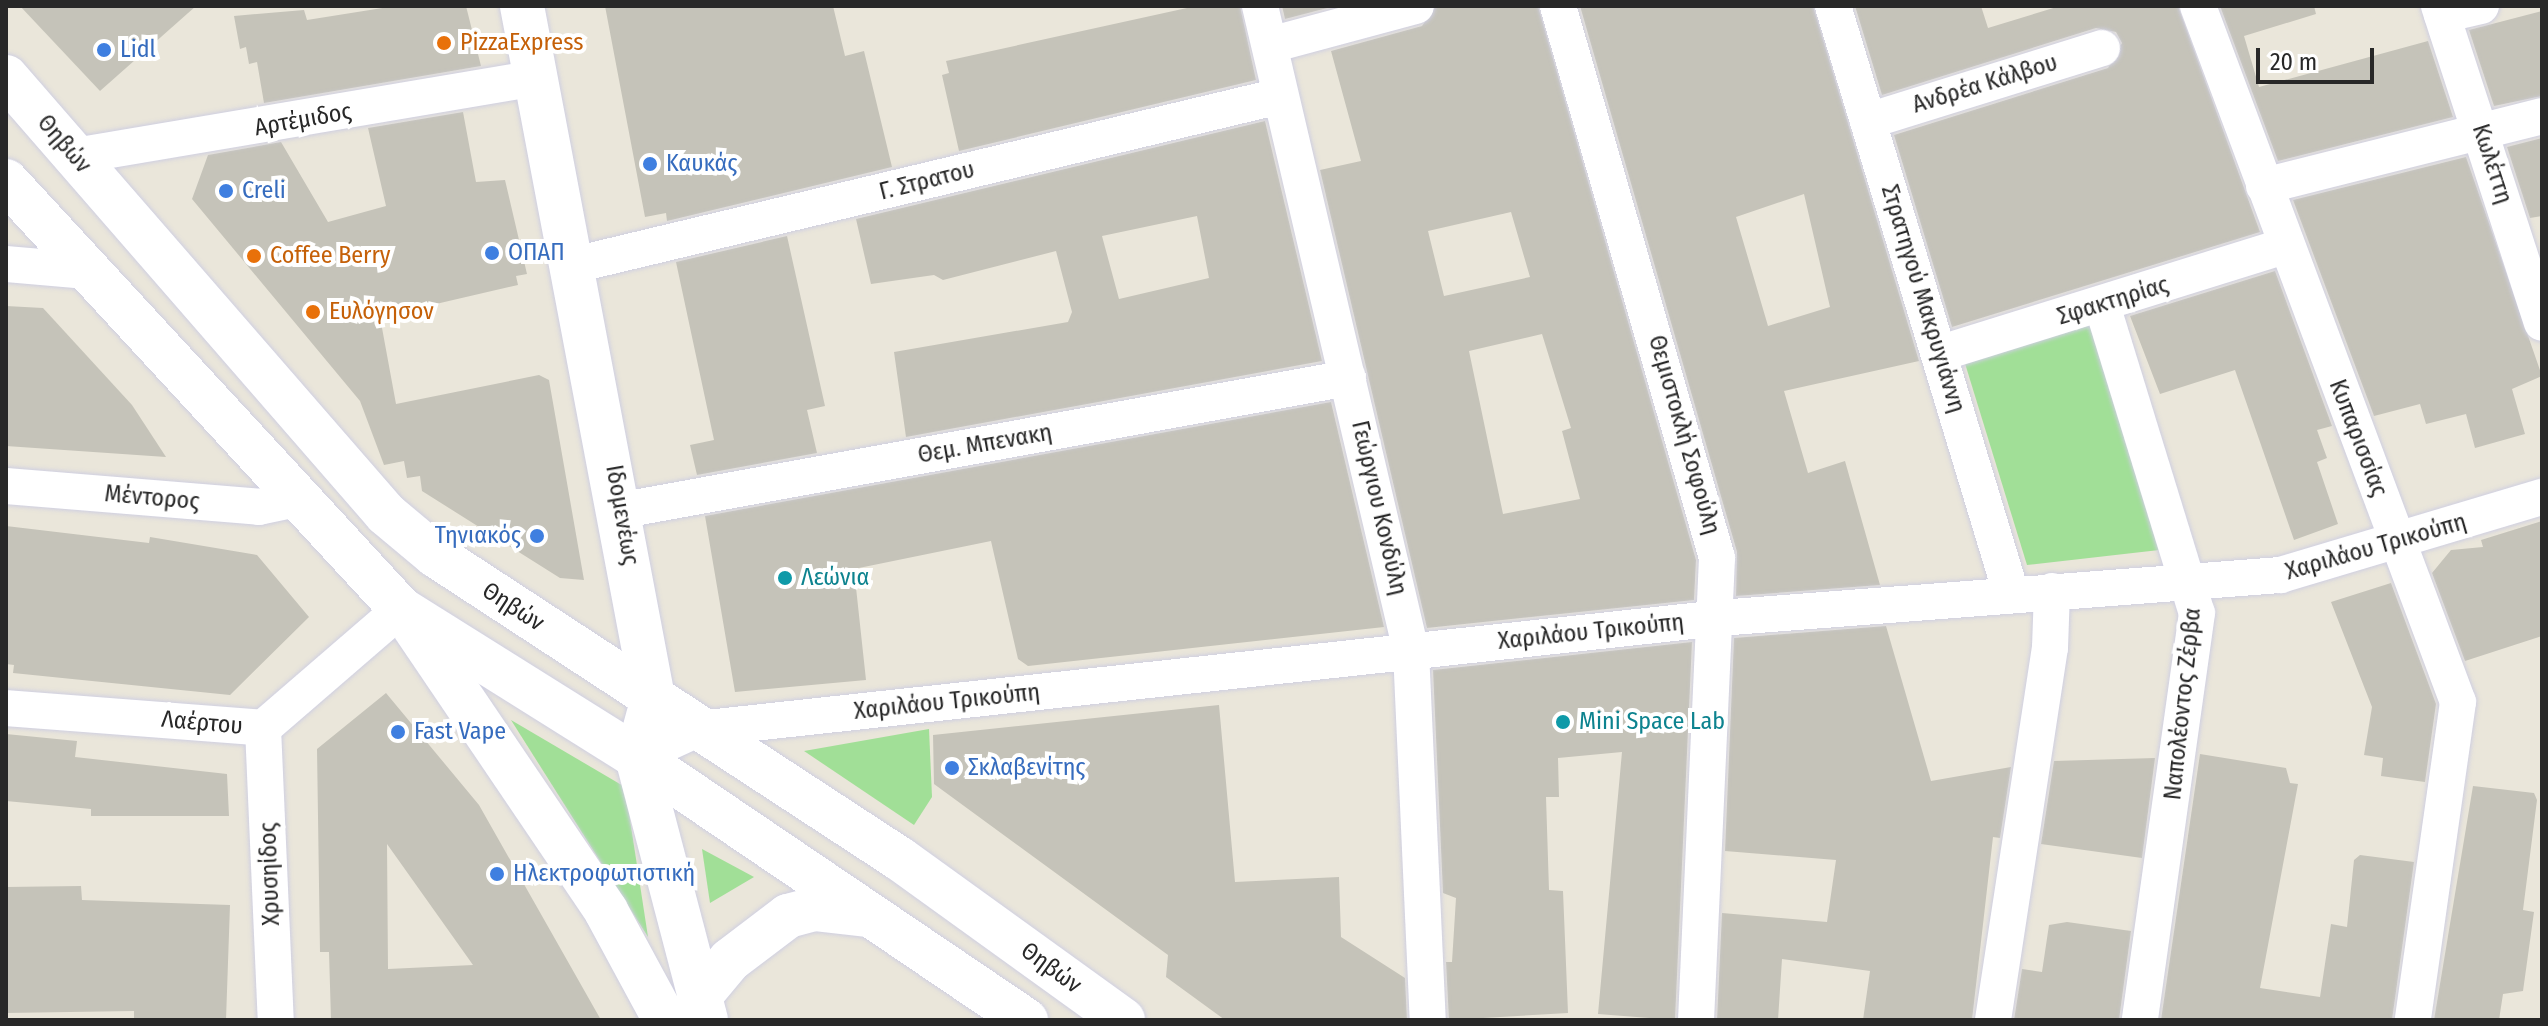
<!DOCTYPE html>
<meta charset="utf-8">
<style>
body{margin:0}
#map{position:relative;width:2548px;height:1026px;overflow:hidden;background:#eae6da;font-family:"Fira Sans Condensed",sans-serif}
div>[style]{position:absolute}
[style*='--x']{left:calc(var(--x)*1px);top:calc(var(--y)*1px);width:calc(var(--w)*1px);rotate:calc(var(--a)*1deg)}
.green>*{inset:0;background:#a1df97}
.building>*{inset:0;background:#c5c3b9}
.roads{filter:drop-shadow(0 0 2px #cfcfe1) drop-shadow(0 0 2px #cfcfe1)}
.street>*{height:36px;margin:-18px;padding:0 18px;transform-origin:18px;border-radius:18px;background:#fff}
.secondary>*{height:44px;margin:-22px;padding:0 22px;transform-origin:22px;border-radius:22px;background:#fff}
.dots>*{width:22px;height:22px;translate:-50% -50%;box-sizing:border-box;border:4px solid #fff;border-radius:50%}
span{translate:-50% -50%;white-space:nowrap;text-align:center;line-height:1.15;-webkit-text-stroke:8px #fff;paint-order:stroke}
.food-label{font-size:24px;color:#c56008}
.left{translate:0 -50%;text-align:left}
.shop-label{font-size:24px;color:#366cbe}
.right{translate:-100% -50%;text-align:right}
.street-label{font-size:24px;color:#282828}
.culture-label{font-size:24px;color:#0d838f}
.frame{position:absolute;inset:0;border:8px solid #282828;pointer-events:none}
.scale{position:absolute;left:2256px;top:48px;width:118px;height:36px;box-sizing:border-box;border:4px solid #282828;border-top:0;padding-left:10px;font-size:24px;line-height:28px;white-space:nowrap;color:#282828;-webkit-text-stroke:6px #fff;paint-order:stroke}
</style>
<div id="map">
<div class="green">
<i style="clip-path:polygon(2095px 321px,2168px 549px,2027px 565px,1963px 357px)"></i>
<i style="clip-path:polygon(511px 720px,625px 787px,648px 937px)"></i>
<i style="clip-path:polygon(929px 729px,932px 797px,914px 825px,804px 751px)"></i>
<i style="clip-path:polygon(702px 849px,754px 877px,710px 903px)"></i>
</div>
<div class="building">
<i style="clip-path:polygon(20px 6px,196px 6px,100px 91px)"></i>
<i style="clip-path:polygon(395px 6px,466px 6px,481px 66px,264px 103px,257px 62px,249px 64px,246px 47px,240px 49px,234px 16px,304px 10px,307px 20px)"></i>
<i style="clip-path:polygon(605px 6px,833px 6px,845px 56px,864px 51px,892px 167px,667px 221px,666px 213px,645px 217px)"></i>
<i style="clip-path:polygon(1196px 6px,1240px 6px,1256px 80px,959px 151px,942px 75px,949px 73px,946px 61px)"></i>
<i style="clip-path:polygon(1282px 6px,1335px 6px,1285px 19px)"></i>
<i style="clip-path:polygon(evenodd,1436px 6px,1538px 6px,1696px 560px,1694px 600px,1427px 628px,1320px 170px,1361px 161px,1331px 51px,1422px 26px,1436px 6px,1511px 212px,1530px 277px,1444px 296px,1428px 231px,1511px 212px,1436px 6px,1542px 334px,1571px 428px,1562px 431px,1580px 499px,1503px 514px,1469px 351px,1542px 334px)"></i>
<i style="clip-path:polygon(evenodd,1580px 6px,1813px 6px,1919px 361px,1784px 391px,1808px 473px,1845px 461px,1880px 585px,1736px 596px,1737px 552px,1580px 6px,1804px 194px,1830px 307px,1768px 326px,1736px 217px,1804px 194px)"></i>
<i style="clip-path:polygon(1855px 6px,1981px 6px,1988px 28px,2060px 6px,2178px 6px,2260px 232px,1952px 327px,1894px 135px,2108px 68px,2122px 43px,2116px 32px,2096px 28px,1882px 95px)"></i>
<i style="clip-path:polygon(2220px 6px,2314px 6px,2316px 14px,2244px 36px,2259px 87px,2428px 41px,2453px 117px,2278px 161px)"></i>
<i style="clip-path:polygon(2542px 11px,2542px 96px,2494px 106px,2469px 30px)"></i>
<i style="clip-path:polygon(463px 112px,476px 182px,505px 180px,527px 274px,516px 276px,518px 285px,380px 317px,396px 404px,539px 375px,549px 380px,584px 580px,560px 578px,422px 491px,420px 476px,407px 478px,404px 461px,384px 465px,360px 401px,192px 199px,208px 155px,281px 142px,328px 222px,386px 206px,368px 128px)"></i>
<i style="clip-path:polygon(evenodd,1265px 121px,1322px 361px,906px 437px,894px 352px,1068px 322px,1072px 312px,1056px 251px,943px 280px,934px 275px,871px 284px,856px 219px,1265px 121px,1197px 216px,1209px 278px,1119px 299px,1102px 236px,1197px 216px)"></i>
<i style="clip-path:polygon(2542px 138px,2542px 216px,2530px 218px,2507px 147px)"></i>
<i style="clip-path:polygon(2466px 157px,2542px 376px,2512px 389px,2525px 434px,2475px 448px,2466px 414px,2426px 424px,2420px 404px,2374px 416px,2293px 200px)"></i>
<i style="clip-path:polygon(787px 236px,825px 406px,807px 410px,817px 453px,697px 475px,690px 445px,714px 440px,676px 262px)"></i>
<i style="clip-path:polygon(2275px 271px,2332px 426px,2317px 430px,2327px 458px,2317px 462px,2338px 524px,2294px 540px,2235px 370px,2160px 394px,2130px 316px)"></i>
<i style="clip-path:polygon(6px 306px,43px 308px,132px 405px,166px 457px,6px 446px)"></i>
<i style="clip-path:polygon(1331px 402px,1384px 627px,1028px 666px,1018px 659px,991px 541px,854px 569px,866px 680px,735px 692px,705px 516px)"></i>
<i style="clip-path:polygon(2542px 521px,2542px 636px,2465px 661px,2432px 573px,2451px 550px,2483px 547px,2481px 540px)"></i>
<i style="clip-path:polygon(6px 526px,149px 543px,150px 537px,257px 555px,309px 617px,230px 695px,13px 673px,14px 665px,6px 664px)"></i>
<i style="clip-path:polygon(2391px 583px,2436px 704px,2425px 782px,2381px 776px,2383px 758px,2364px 755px,2372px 707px,2331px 602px)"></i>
<i style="clip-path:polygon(1886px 626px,1931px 781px,2011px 767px,2000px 838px,1993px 837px,1972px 1020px,1863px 1020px,1870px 971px,1782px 959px,1778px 1020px,1717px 1020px,1722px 913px,1827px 922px,1836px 860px,1725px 851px,1734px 638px)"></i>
<i style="clip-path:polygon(1692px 642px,1675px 1020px,1598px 1014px,1622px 752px,1558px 758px,1559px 797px,1546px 797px,1549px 890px,1563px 891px,1568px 1013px,1449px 1020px,1446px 962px,1452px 962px,1456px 898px,1443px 893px,1433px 670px)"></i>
<i style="clip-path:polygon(evenodd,386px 693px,479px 805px,601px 1020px,331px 1020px,329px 952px,320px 952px,317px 749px,386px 693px,387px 844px,473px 965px,388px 969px,387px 844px)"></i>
<i style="clip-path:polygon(1219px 705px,1235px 882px,1339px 877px,1341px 937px,1405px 978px,1407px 1020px,1225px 1020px,1166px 977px,1168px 955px,934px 784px,933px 735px)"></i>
<i style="clip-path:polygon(6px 734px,77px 741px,75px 757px,227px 774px,229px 816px,91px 816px,91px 809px,6px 801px)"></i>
<i style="clip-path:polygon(2200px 754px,2286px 768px,2290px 783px,2298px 784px,2260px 988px,2320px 997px,2331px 924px,2347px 927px,2354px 860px,2360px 855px,2414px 862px,2392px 1020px,2161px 1020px)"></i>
<i style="clip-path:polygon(2155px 758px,2142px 858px,2041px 844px,2054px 761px)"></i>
<i style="clip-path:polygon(2473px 786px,2534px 793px,2537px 800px,2523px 910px,2534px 912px,2523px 991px,2503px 994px,2499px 1020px,2434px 1020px)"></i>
<i style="clip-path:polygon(81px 886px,82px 900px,230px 905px,226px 1020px,134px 1020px,134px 1011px,6px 1013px,6px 887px)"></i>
<i style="clip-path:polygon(2067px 922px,2131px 931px,2119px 1020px,2014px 1020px,2022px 969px,2042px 972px,2049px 925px)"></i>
</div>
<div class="roads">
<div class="street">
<i style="--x:1260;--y:6;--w:662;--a:76.82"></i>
<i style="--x:1411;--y:651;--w:369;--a:87.4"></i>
<i style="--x:1558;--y:6;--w:574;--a:73.93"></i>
<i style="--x:1717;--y:558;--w:462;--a:92.6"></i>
<i style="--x:1833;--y:6;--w:613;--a:73.13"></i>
<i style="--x:2198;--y:6;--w:743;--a:69.52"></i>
<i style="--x:2458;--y:702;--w:321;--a:98.1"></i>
<i style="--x:2439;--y:6;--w:333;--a:72"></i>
<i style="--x:2442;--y:15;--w:40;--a:-13"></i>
<i style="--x:1270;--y:45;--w:151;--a:-15"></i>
<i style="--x:1868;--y:121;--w:245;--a:-17.3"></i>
<i style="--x:75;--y:156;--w:462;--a:-9.6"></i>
<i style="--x:2264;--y:186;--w:287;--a:-14.1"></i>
<i style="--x:6;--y:264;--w:81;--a:4.9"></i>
<i style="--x:574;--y:265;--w:726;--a:-13.46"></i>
<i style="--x:2102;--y:305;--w:322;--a:72.9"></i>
<i style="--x:2197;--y:613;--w:411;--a:98"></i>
<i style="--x:1941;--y:353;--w:360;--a:-17.3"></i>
<i style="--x:6;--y:486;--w:254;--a:4.7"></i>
<i style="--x:259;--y:507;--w:39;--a:-12"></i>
<i style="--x:623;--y:510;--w:737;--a:-10.32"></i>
<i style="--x:6;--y:708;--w:258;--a:4.4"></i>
<i style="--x:263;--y:728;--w:182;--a:-40.8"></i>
<i style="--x:263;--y:728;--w:292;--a:87.5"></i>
<i style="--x:637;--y:757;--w:67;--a:-24.7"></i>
<i style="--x:698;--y:729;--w:1027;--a:-6.2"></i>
<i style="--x:1719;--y:618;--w:563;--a:-4.38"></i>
<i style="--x:2280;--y:575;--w:273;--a:-16.6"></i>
<i style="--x:1993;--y:1020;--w:376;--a:-81.3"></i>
<i style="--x:2050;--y:648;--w:57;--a:-88"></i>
</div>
<div class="secondary">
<i style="--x:522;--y:6;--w:704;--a:79.28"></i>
<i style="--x:653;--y:698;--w:61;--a:105.2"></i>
<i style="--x:637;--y:757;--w:272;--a:75.3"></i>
<i style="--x:6;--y:77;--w:579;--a:48.99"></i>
<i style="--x:386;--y:514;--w:64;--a:39.9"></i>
<i style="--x:435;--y:555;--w:556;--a:33.18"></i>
<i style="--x:900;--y:859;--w:275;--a:35.8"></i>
<i style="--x:6;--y:181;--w:582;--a:47.3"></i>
<i style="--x:401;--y:609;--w:279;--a:32.1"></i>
<i style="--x:637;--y:757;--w:470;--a:34.1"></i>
<i style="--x:414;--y:627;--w:343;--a:55.9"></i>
<i style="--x:606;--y:911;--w:124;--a:61.6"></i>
<i style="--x:699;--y:997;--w:48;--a:-50"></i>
<i style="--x:730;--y:960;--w:73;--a:-37.2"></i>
<i style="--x:788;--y:916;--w:27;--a:-15"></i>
<i style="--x:814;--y:909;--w:53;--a:6.5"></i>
</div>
</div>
<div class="dots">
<i style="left:444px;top:43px;background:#e8710a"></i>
<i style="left:104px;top:50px;background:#3f7fe0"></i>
<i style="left:650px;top:164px;background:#3f7fe0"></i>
<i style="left:226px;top:191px;background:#3f7fe0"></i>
<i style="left:492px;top:253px;background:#3f7fe0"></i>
<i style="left:254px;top:256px;background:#e8710a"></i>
<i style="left:313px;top:312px;background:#e8710a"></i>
<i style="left:537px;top:536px;background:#3f7fe0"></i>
<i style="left:785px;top:578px;background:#0f9aa8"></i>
<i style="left:1563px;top:722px;background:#0f9aa8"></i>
<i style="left:398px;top:732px;background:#3f7fe0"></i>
<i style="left:952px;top:768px;background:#3f7fe0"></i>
<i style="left:497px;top:874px;background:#3f7fe0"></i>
</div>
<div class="food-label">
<span class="left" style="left:460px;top:43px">PizzaExpress</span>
<span class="left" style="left:270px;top:256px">Coffee Berry</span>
<span class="left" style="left:329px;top:312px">Ευλόγησον</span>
</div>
<div class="shop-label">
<span class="left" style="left:120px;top:50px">Lidl</span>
<span class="left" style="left:666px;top:164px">Καυκάς</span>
<span class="left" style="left:242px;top:191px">Creli</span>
<span class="left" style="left:508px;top:253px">ΟΠΑΠ</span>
<span class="right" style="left:521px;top:536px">Τηνιακός</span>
<span class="left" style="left:414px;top:732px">Fast Vape</span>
<span class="left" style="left:968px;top:768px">Σκλαβενίτης</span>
<span class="left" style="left:513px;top:874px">Ηλεκτροφωτιστική</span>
</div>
<div class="street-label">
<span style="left:1985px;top:84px;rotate:-17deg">Ανδρέα Κάλβου</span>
<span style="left:303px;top:120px;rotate:-10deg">Αρτέμιδος</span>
<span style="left:64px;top:144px;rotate:49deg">Θηβών</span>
<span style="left:2492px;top:164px;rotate:72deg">Κωλέττη</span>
<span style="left:927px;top:181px;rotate:-14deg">Γ. Στρατου</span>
<span style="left:1923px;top:299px;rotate:73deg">Στρατηγού Μακρυγιάννη</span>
<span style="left:2113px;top:301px;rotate:-17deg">Σφακτηρίας</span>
<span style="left:1684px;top:435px;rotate:74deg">Θεμιστοκλή Σοφούλη</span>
<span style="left:2358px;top:438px;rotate:69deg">Κυπαρισσίας</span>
<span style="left:985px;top:444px;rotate:-10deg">Θεμ. Μπενακη</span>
<span style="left:152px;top:498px;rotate:5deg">Μέντορος</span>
<span style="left:1379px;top:508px;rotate:77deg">Γεώργιου Κονδύλη</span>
<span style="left:622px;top:515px;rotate:80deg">Ιδομενέως</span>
<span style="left:2376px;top:547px;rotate:-16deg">Χαριλάου Τρικούπη</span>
<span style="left:513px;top:607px;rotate:33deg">Θηβών</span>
<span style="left:1591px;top:632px;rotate:-6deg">Χαριλάου Τρικούπη</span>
<span style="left:947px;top:702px;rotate:-6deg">Χαριλάου Τρικούπη</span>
<span style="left:2183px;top:704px;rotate:-84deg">Ναπολέοντος Ζέρβα</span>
<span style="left:202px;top:723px;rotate:5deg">Λαέρτου</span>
<span style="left:270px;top:874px;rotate:-92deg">Χρυσηίδος</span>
<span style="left:1051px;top:968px;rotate:36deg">Θηβών</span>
</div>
<div class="culture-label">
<span class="left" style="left:801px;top:578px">Λεώνια</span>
<span class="left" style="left:1579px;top:722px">Mini Space Lab</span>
</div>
<div class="frame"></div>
<div class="scale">20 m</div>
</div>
